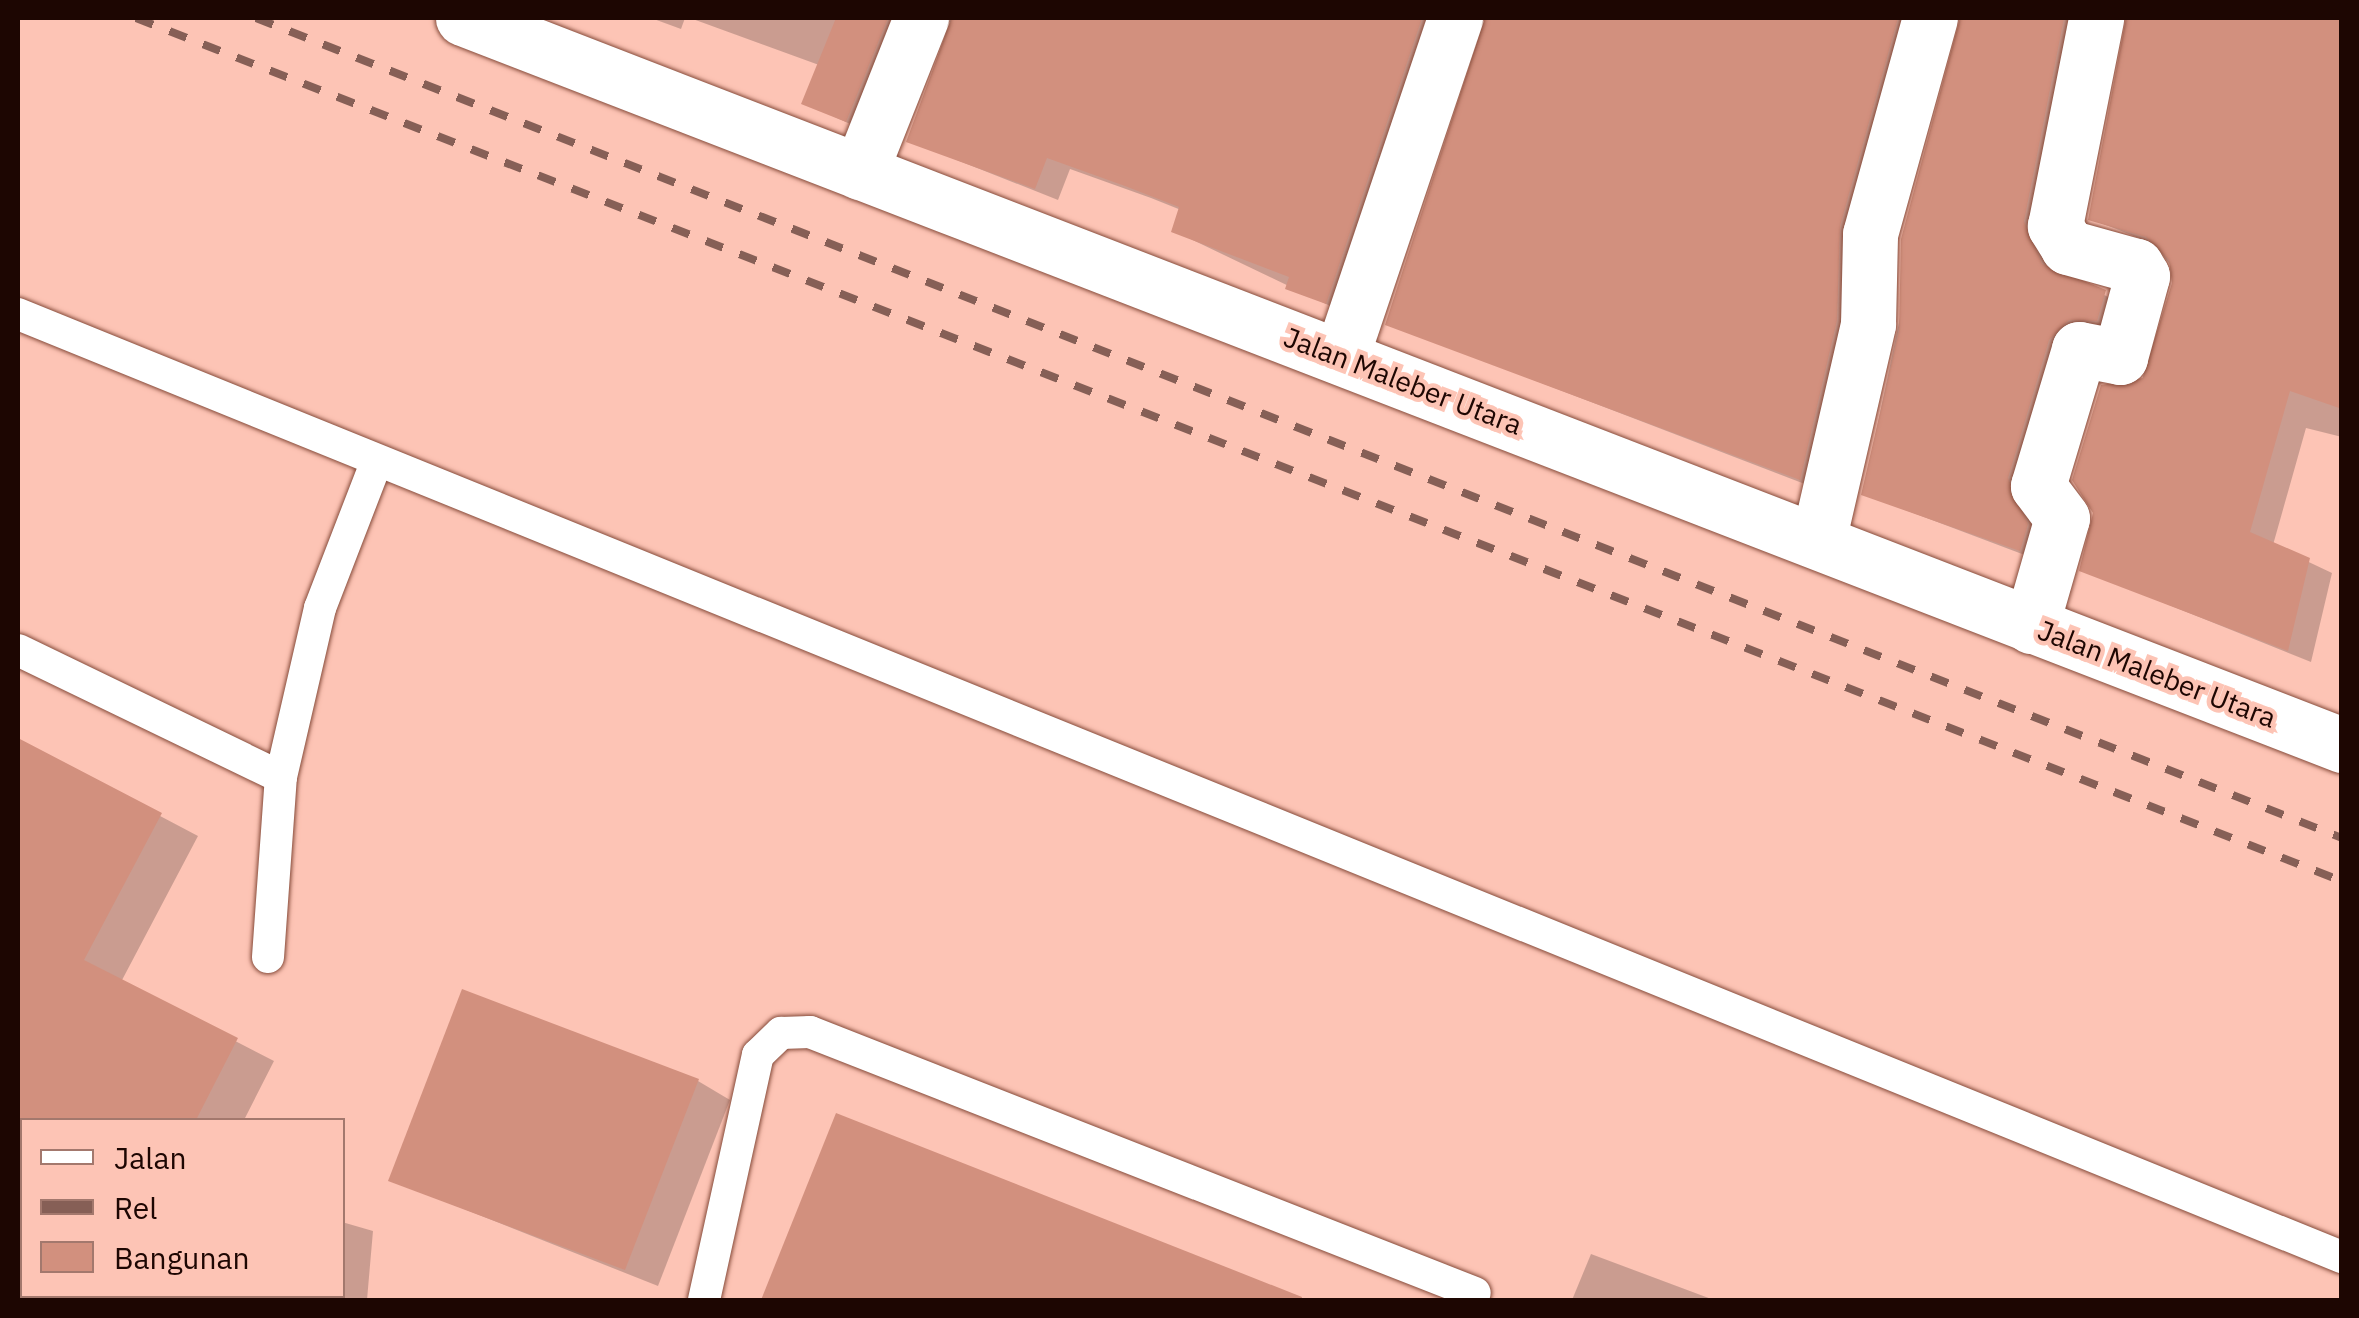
<!DOCTYPE html>
<style>
body{margin:0}
#map{position:relative;width:2359px;height:1318px;overflow:hidden;background:#fdc4b5;font-family:"IBM Plex Sans",sans-serif}
div>[style]{position:absolute}
[style*='--x']{left:calc(var(--x)*1px);top:calc(var(--y)*1px);width:calc(var(--w)*1px);rotate:calc(var(--a)*1deg)}
.shadow>*{inset:0;background:#0003}
.building>*{inset:0;background:#d2907e}
.roads{filter:drop-shadow(0 0 2px #864b3a) drop-shadow(0 0 2px #864b3a)}
.lane>*{height:32px;margin:-16px;padding:0 16px;transform-origin:16px;border-radius:16px;background:#fff}
.street>*{height:55px;margin:-27.5px;padding:0 27.5px;transform-origin:27.5px;border-radius:27.5px;background:#fff}
.secondary>*{height:55px;margin:-27.5px;padding:0 27.5px;transform-origin:27.5px;border-radius:27.5px;background:#fff}
.rail>*{height:8px;margin-top:-4px;transform-origin:0;background:repeating-linear-gradient(90deg,#865f56 0 18px,transparent 0 36px)}
span{translate:-50% -50%;white-space:nowrap;text-align:center;line-height:1.15;-webkit-text-stroke:9px #fdc4b5;paint-order:stroke}
.street-label{font-size:28px;color:#1d0602}
.frame{position:absolute;inset:0;border:20px solid #1d0602;pointer-events:none}
.legend{position:absolute;left:20px;top:1118px;width:325px;height:180px;box-sizing:border-box;background:#fdc4b5;border:2px solid #a3786d;margin:0;padding:12px 18px;list-style:none;font-size:30px;color:#1d0602}
.legend li{display:flex;align-items:center;gap:20px;height:50px}
.legend b{width:50px;border:2px solid #a3786d}
</style>
<div id="map">
<div class="shadow">
<i style="clip-path:polygon(651px 18px,685px 18px,681px 29px)"></i>
<i style="clip-path:polygon(690px 18px,916px 18px,870px 133px,804px 103px,819px 65px)"></i>
<i style="clip-path:polygon(951px 18px,1452px 18px,1349px 315px,1174px 231px,1181px 210px,1151px 198px,1070px 169px,1058px 200px,909px 141px)"></i>
<i style="clip-path:polygon(1488px 18px,1928px 18px,1823px 491px,1388px 324px)"></i>
<i style="clip-path:polygon(1963px 18px,2094px 18px,2063px 276px,2128px 306px,2093px 331px,2043px 562px,1863px 494px)"></i>
<i style="clip-path:polygon(2129px 18px,2342px 18px,2342px 437px,2306px 428px,2273px 545px,2332px 573px,2311px 662px,2082px 570px,2176px 272px,2154px 244px,2091px 219px)"></i>
<i style="clip-path:polygon(18px 741px,198px 836px,121px 982px,274px 1061px,244px 1120px,22px 1120px,22px 1296px,154px 1300px,18px 1300px)"></i>
<i style="clip-path:polygon(698px 1081px,730px 1100px,658px 1286px,391px 1180px)"></i>
<i style="clip-path:polygon(838px 1116px,1305px 1300px,764px 1300px)"></i>
<i style="clip-path:polygon(342px 1222px,373px 1231px,367px 1300px,285px 1296px,342px 1296px)"></i>
<i style="clip-path:polygon(1591px 1254px,1714px 1300px,1572px 1300px)"></i>
</div>
<div class="building">
<i style="clip-path:polygon(836px 18px,888px 18px,846px 122px,801px 104px)"></i>
<i style="clip-path:polygon(952px 18px,1422px 18px,1326px 304px,1285px 289px,1289px 277px,1171px 232px,1179px 207px,1125px 186px,1047px 158px,1035px 189px,906px 142px)"></i>
<i style="clip-path:polygon(1485px 18px,1898px 18px,1840px 226px,1837px 320px,1800px 480px,1385px 325px)"></i>
<i style="clip-path:polygon(1960px 18px,2064px 18px,2024px 221px,2042px 264px,2106px 290px,2097px 321px,2069px 320px,2049px 340px,2008px 478px,2028px 524px,2020px 551px,1861px 495px,1899px 331px,1901px 239px)"></i>
<i style="clip-path:polygon(2126px 18px,2342px 18px,2342px 409px,2290px 391px,2250px 532px,2310px 558px,2288px 651px,2079px 571px,2093px 513px,2072px 480px,2101px 385px,2143px 378px,2172px 283px,2169px 260px,2146px 237px,2088px 220px)"></i>
<i style="clip-path:polygon(18px 738px,162px 813px,84px 960px,238px 1038px,196px 1120px,18px 1120px)"></i>
<i style="clip-path:polygon(462px 989px,699px 1079px,625px 1270px,388px 1181px)"></i>
<i style="clip-path:polygon(836px 1113px,1302px 1297px,1301px 1300px,761px 1300px)"></i>
</div>
<div class="roads">
<div class="lane">
<i style="--x:18;--y:314;--w:2508;--a:22.09"></i>
<i style="--x:18;--y:650;--w:292;--a:25.8"></i>
<i style="--x:268;--y:957;--w:180;--a:-85.9"></i>
<i style="--x:281;--y:777;--w:173;--a:-77"></i>
<i style="--x:320;--y:608;--w:155;--a:-68.9"></i>
<i style="--x:704;--y:1300;--w:251;--a:-77.6"></i>
<i style="--x:758;--y:1055;--w:32;--a:-44"></i>
<i style="--x:781;--y:1033;--w:29;--a:-2"></i>
<i style="--x:810;--y:1032;--w:714;--a:21.43"></i>
</div>
<div class="street">
<i style="--x:860;--y:172;--w:166;--a:-68.4"></i>
<i style="--x:1341;--y:357;--w:358;--a:-71.4"></i>
<i style="--x:1818;--y:541;--w:223;--a:-77"></i>
<i style="--x:1868;--y:324;--w:90;--a:-88.7"></i>
<i style="--x:1870;--y:234;--w:224;--a:-74.5"></i>
<i style="--x:2031;--y:626;--w:112;--a:-74"></i>
<i style="--x:2062;--y:518;--w:40;--a:-127"></i>
<i style="--x:2038;--y:486;--w:143;--a:-73.3"></i>
<i style="--x:2079;--y:349;--w:42;--a:11"></i>
<i style="--x:2120;--y:357;--w:84;--a:-74.8"></i>
<i style="--x:2142;--y:276;--w:12;--a:-121"></i>
<i style="--x:2136;--y:266;--w:71;--a:-164.4"></i>
<i style="--x:2068;--y:247;--w:25;--a:-122"></i>
<i style="--x:2055;--y:226;--w:212;--a:-78.8"></i>
</div>
<div class="secondary">
<i style="--x:463;--y:18;--w:2015;--a:21.15"></i>
</div>
</div>
<div class="rail">
<i style="--x:136;--y:18;--w:2369;--a:21.37"></i>
<i style="--x:256;--y:18;--w:2241;--a:21.46"></i>
</div>
<div class="street-label">
<span style="left:1403px;top:381px;rotate:21deg">Jalan Maleber Utara</span>
<span style="left:2157px;top:674px;rotate:21deg">Jalan Maleber Utara</span>
</div>
<div class="frame"></div>
<ul class="legend">
<li><b style="height:12px;background:#fff"></b>Jalan</li>
<li><b style="height:12px;background:#865f56"></b>Rel</li>
<li><b style="height:28px;background:#d2907e"></b>Bangunan</li>
</ul>
</div>
